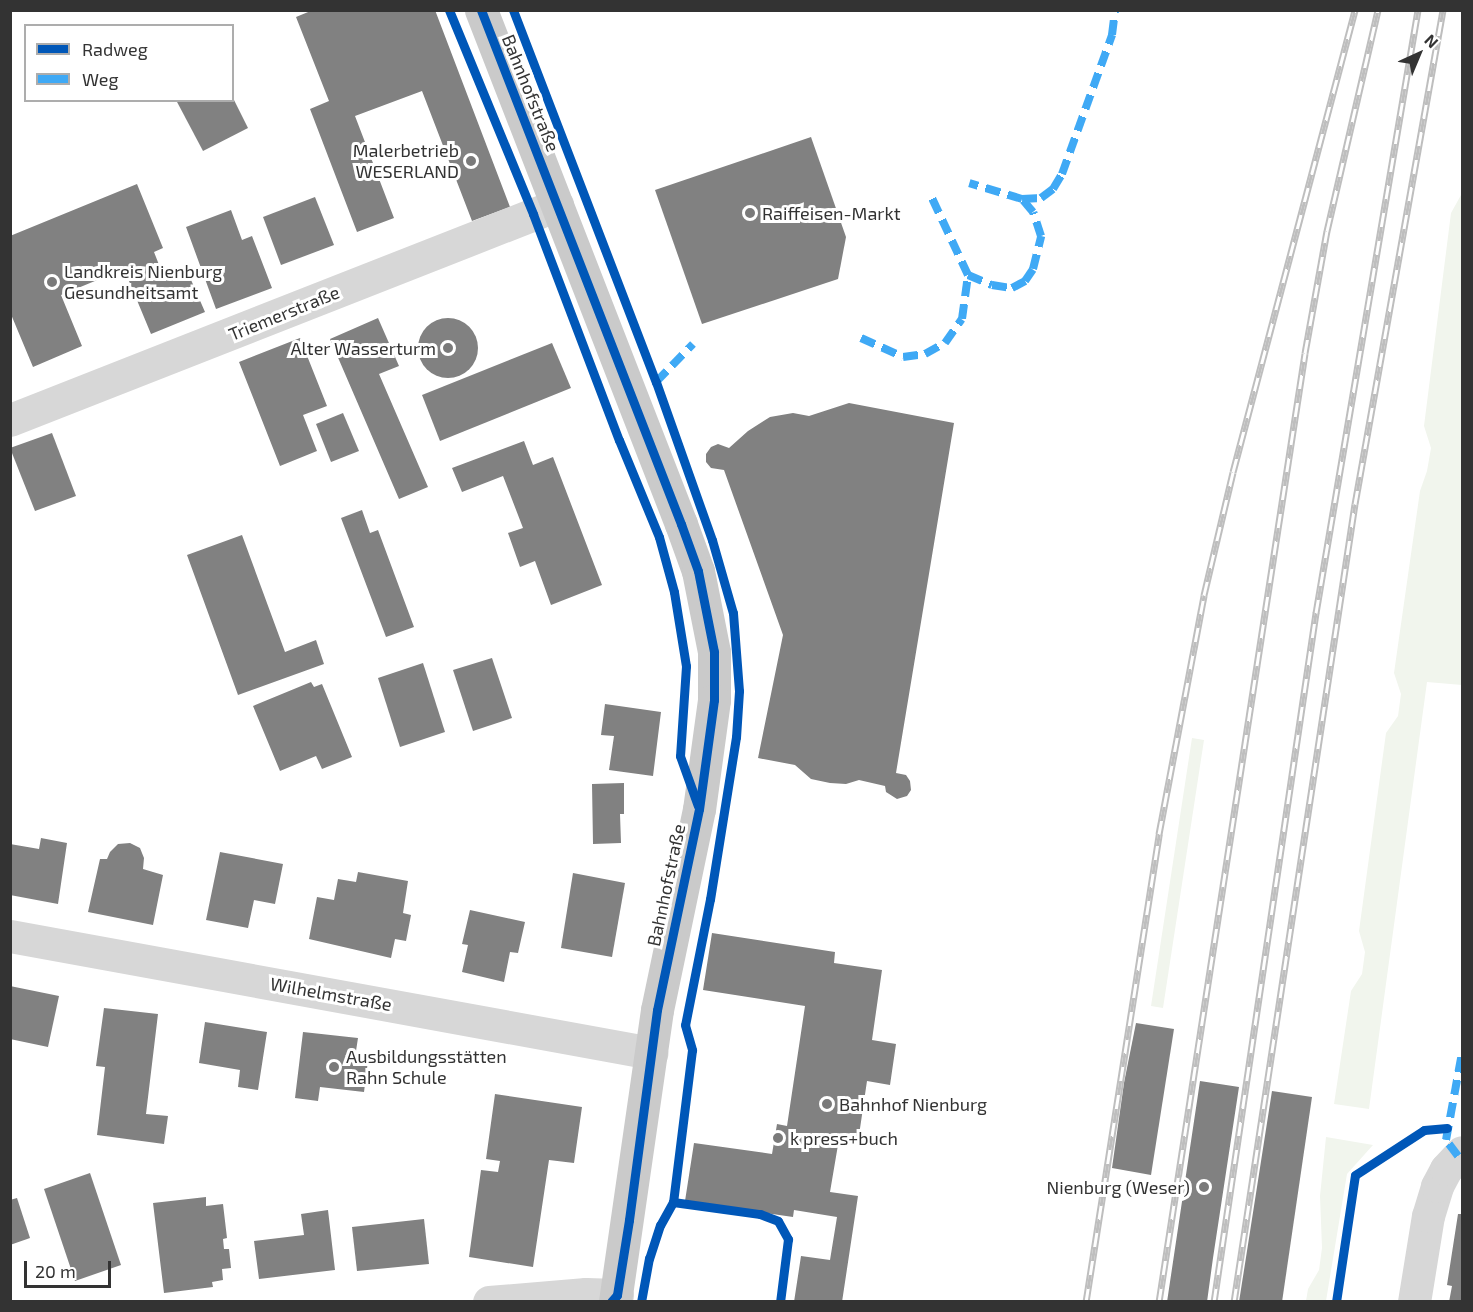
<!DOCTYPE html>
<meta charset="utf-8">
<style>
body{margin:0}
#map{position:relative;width:1473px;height:1312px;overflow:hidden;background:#fff;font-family:"Exo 2",sans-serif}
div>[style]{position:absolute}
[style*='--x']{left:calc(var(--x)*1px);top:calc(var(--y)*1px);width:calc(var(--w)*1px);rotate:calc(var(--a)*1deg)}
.green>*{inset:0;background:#f1f5ed}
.building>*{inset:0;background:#818181}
.round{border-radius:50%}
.minor>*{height:33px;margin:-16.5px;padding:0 16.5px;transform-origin:16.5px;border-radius:16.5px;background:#d7d7d7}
.major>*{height:33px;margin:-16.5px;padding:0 16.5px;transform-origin:16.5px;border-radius:16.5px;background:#cacaca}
.rail>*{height:7px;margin-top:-3.5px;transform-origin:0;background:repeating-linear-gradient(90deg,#fff 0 14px,#bebebe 0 28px);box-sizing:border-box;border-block:2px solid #bebebe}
.quiet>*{height:8px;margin-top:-4px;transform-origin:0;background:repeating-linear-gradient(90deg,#3fa9f5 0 15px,transparent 0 23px)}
.cycleway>*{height:9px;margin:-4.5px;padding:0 4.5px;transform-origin:4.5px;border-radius:4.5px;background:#0057b8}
.dots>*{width:16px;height:16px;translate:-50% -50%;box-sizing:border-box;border:3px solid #fff;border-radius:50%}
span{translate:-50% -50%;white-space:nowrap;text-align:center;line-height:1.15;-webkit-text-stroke:6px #fff;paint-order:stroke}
.street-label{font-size:18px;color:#333}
.poi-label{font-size:18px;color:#333}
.right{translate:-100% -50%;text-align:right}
.left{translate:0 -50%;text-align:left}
.frame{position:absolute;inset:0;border:12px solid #333;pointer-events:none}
.legend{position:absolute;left:24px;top:24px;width:210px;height:78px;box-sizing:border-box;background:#fff;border:2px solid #adadad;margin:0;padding:8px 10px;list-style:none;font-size:18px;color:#333}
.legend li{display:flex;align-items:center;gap:12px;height:30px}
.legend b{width:30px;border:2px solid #adadad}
.north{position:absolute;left:1389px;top:24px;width:60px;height:60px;-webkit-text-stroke:4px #fff;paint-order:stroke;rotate:44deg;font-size:16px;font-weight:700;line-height:24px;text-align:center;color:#333}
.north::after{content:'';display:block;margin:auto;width:21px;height:27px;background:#333;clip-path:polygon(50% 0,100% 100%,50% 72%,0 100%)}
.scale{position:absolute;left:24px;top:1261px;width:87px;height:27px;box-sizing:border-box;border:3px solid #333;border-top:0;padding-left:8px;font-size:18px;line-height:21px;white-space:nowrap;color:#333;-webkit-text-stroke:4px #fff;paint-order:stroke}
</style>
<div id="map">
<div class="green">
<i style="clip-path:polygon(1462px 174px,1462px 685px,1427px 682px,1369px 1109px,1334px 1104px,1351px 991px,1362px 974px,1365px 952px,1359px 931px,1386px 733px,1398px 716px,1401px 694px,1394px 673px,1420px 491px,1427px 471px,1431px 448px,1424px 426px,1451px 213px,1461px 195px)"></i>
<i style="clip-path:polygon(1192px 738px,1204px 740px,1163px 1008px,1151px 1006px)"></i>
<i style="clip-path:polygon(1326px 1137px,1373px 1145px,1347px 1174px,1326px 1301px,1306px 1301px,1308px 1289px,1319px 1270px,1322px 1248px,1320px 1196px)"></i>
</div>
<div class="building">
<i style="clip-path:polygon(313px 10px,435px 10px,510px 207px,472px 221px,422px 91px,355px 116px,394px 218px,357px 232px,310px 109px,329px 101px,296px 17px)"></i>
<i style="clip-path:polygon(176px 100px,234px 100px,248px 128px,203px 151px)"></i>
<i style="clip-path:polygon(811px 137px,846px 237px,838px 279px,702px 324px,655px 190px)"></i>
<i style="clip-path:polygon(137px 184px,163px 248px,154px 252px,163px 275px,185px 266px,205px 312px,151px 334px,124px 269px,61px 295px,82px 346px,33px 367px,10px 312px,10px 236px)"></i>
<i style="clip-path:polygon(315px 197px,334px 245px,281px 265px,263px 217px)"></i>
<i style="clip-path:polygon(231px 210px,242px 240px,252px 236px,272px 288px,216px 309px,186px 227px)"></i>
<i style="clip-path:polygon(378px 318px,399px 366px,379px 374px,428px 487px,399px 499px,330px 339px)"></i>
<i class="round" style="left:418px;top:318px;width:60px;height:60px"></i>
<i style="clip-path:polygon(300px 338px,327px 406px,303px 415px,317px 451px,280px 466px,239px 362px)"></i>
<i style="clip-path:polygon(552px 343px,571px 388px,440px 441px,422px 395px)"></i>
<i style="clip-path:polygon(849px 403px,954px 423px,896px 773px,906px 775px,910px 781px,911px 790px,907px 796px,897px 799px,886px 792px,885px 786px,859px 780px,846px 784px,830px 783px,811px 779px,795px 765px,758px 758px,783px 635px,724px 470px,711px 468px,706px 462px,706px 454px,711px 447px,718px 444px,729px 448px,748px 431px,770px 417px,793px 413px,809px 416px)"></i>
<i style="clip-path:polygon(343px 413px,359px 451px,331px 462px,316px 424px)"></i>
<i style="clip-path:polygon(52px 433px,76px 496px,35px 511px,10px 448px)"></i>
<i style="clip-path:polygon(524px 441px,533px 465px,553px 457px,602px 585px,551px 605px,535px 561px,520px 567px,508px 533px,523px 528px,503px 476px,462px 492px,452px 468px)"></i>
<i style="clip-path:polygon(362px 510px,370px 533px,378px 530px,414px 627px,386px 637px,341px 518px)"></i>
<i style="clip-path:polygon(242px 535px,285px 652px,316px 640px,324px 664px,238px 695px,187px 555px)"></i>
<i style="clip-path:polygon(492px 658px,512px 718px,473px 731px,453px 670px)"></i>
<i style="clip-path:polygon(423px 663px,445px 732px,400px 747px,378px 678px)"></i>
<i style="clip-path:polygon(311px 682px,314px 687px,322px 684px,352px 757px,322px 769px,316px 756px,280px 771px,253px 706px)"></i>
<i style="clip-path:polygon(605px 704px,661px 712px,653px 776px,609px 770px,614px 736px,601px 735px)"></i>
<i style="clip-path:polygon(624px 783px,624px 814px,620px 814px,621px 843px,593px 844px,592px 784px)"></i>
<i style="clip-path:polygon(41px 838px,67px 843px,58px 904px,10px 895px,10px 844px,39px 849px)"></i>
<i style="clip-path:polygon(130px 843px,140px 848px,144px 858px,143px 869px,163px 875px,153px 925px,88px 912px,100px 859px,107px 859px,110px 852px,118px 844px)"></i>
<i style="clip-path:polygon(220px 852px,283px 864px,275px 904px,254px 900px,248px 928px,206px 920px)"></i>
<i style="clip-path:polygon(358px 872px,408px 881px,403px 913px,411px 915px,406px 941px,395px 939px,391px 958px,309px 939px,317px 897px,334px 900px,338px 879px,356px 882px)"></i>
<i style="clip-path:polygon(573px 873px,625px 883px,612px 957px,561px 948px)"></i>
<i style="clip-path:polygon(470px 910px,525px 922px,518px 953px,510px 952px,504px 982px,462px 972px,468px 945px,462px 944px)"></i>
<i style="clip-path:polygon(712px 933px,835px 952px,834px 963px,882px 970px,872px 1040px,896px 1044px,890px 1085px,867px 1081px,858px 1142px,839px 1139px,830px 1192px,858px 1196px,842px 1302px,794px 1302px,801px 1256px,830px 1260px,837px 1217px,794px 1210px,793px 1217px,685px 1201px,694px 1143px,772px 1154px,777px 1124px,787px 1126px,805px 1006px,703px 990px)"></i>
<i style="clip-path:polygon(10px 986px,59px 996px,48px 1047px,10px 1039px)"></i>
<i style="clip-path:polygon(104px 1008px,158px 1014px,146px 1114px,168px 1116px,164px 1144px,97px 1135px,105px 1067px,96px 1066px)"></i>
<i style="clip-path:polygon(205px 1022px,267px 1032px,258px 1090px,238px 1087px,240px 1070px,199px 1063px)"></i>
<i style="clip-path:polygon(1136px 1023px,1174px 1029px,1151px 1175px,1112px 1168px,1124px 1083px)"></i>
<i style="clip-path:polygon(303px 1032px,358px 1038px,356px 1051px,369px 1053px,364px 1092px,320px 1087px,318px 1101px,295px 1098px)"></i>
<i style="clip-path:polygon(1200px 1081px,1239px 1087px,1213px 1258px,1207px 1302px,1167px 1302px)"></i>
<i style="clip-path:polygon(1272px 1091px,1312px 1097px,1282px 1302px,1239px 1302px)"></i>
<i style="clip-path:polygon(495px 1094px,582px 1107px,574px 1163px,549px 1160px,533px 1267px,469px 1257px,481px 1170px,498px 1172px,500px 1161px,486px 1159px)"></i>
<i style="clip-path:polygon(90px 1173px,121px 1265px,75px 1281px,44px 1189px)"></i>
<i style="clip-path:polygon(206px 1197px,206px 1206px,223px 1204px,227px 1238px,223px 1239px,224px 1249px,229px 1249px,231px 1268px,222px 1269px,223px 1280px,212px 1282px,213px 1287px,164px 1293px,153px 1203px)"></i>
<i style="clip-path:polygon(17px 1198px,30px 1238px,10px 1245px,10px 1200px)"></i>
<i style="clip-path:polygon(328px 1210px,335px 1270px,259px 1279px,254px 1241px,304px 1235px,301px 1214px)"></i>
<i style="clip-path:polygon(1458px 1214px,1462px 1214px,1462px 1302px,1449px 1302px,1452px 1286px,1447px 1285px)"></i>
<i style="clip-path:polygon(424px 1219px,429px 1264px,357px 1271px,352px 1227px)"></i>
</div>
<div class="minor">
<i style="--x:10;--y:420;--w:588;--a:-21.46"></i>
<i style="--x:10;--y:936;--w:652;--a:10.34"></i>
<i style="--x:489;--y:1302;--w:97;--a:-4.7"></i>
<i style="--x:586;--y:1294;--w:31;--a:2"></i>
<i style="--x:1414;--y:1302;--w:87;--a:-80.8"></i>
<i style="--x:1428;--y:1216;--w:31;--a:-73"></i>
<i style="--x:1437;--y:1186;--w:19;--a:-62"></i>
<i style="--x:1446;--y:1169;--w:23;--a:-47"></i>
</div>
<div class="major">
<i style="--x:481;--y:10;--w:552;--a:68.74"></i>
<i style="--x:681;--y:524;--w:50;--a:70.1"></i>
<i style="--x:698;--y:571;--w:83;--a:78.8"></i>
<i style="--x:714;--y:652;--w:48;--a:90"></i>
<i style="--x:714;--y:700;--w:110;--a:97.8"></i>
<i style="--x:699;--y:809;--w:205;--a:101.8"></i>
<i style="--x:657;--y:1010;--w:295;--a:98.2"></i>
</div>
<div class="rail">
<i style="--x:1086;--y:1302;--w:474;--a:-81.1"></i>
<i style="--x:1159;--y:834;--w:243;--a:-79.3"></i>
<i style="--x:1204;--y:595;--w:126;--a:-76.7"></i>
<i style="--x:1233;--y:472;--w:478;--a:-75.2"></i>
<i style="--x:1159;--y:1302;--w:960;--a:-81.25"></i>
<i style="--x:1305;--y:353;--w:124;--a:-79.8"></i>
<i style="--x:1327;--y:231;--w:227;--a:-77"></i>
<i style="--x:1214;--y:1302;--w:697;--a:-81.58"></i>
<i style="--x:1316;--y:613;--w:612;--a:-80.4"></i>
<i style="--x:1234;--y:1302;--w:807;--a:-81.38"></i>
<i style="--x:1355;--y:504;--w:502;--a:-79.9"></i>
</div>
<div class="quiet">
<i style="--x:1022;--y:199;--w:19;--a:-3"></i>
<i style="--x:1041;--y:198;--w:15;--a:-37"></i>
<i style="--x:1053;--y:189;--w:17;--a:-59"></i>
<i style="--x:1062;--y:174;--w:148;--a:-70.2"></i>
<i style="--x:1112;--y:35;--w:25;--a:-83"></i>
<i style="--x:968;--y:275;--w:26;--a:23"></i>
<i style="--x:992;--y:285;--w:20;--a:9"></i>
<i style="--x:1012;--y:288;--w:15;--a:-28"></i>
<i style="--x:1025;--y:281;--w:14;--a:-56"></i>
<i style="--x:1033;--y:269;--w:34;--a:-76"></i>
<i style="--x:1041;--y:236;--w:25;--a:-108"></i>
<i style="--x:1033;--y:212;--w:17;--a:-130"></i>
<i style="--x:1022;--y:199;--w:55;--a:-163.2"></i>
<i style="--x:861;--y:338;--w:46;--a:24.3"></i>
<i style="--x:903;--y:357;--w:22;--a:-8"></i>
<i style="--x:925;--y:354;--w:23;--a:-29"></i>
<i style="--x:945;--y:343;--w:29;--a:-55"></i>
<i style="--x:962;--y:319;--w:44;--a:-82.2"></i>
<i style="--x:968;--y:275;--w:85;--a:-115.1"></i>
<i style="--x:656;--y:382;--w:53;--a:-45.8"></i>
<i style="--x:1458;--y:1156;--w:20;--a:-127"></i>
<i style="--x:1446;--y:1140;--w:88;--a:-79.6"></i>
</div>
<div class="cycleway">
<i style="--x:449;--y:10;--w:221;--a:67.6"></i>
<i style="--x:533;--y:214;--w:242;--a:69.2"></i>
<i style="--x:619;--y:440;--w:105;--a:67.6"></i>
<i style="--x:659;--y:537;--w:57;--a:74.7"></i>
<i style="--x:674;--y:592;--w:75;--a:80.8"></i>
<i style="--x:686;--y:666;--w:90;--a:93.8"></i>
<i style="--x:680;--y:756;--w:53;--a:70.2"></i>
<i style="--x:481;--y:10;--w:552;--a:68.74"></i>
<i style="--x:681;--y:524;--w:50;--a:70.1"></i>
<i style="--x:698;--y:571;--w:83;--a:78.8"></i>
<i style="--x:714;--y:652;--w:48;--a:90"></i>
<i style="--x:714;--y:700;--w:110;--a:97.8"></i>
<i style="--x:699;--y:809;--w:205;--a:101.8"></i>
<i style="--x:657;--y:1010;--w:212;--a:97.6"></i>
<i style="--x:629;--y:1220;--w:76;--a:99.1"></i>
<i style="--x:617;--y:1295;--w:9;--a:131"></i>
<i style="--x:513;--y:10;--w:399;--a:69"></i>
<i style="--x:656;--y:382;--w:168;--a:70.5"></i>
<i style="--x:712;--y:540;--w:76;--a:74"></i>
<i style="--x:733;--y:613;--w:78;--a:85.6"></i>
<i style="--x:739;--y:691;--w:46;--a:93.7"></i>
<i style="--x:736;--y:737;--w:164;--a:99.1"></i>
<i style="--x:710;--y:899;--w:128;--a:101.2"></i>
<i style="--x:685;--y:1025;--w:26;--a:74"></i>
<i style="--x:692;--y:1050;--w:153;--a:97.1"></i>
<i style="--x:673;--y:1202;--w:26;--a:119"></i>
<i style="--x:660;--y:1225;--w:35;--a:108"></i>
<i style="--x:649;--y:1258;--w:45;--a:100.3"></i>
<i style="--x:673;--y:1202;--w:88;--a:7.9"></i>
<i style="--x:760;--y:1214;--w:19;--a:21"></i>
<i style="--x:778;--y:1221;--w:21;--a:61"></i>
<i style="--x:788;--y:1239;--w:64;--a:97.2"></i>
<i style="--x:1336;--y:1302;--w:128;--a:-81.5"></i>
<i style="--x:1355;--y:1175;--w:82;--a:-33.1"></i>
<i style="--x:1424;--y:1130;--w:23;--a:-5"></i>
</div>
<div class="dots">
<i style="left:471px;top:161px;background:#7a7a7a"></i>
<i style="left:750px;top:213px;background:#7a7a7a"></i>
<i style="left:52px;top:282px;background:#7a7a7a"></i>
<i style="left:448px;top:348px;background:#7a7a7a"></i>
<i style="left:334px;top:1067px;background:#7a7a7a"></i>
<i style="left:827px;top:1104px;background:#7a7a7a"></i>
<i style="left:778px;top:1138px;background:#7a7a7a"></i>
<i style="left:1204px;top:1187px;background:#7a7a7a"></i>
</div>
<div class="street-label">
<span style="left:531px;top:93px;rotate:68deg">Bahnhofstraße</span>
<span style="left:284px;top:313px;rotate:-22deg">Triemerstraße</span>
<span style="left:666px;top:885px;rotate:-78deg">Bahnhofstraße</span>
<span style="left:331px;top:994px;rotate:10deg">Wilhelmstraße</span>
</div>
<div class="poi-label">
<span class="right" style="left:459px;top:161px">Malerbetrieb<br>WESERLAND</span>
<span class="left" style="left:762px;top:213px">Raiffeisen-Markt</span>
<span class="left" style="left:64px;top:282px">Landkreis Nienburg<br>Gesundheitsamt</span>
<span class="right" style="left:436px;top:348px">Alter Wasserturm</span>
<span class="left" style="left:346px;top:1067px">Ausbildungsstätten<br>Rahn Schule</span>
<span class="left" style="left:839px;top:1104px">Bahnhof Nienburg</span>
<span class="left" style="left:790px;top:1138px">k press+buch</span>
<span class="right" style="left:1190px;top:1187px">Nienburg (Weser)</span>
</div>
<div class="frame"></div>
<ul class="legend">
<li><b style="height:8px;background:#0057b8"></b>Radweg</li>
<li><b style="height:8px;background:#3fa9f5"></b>Weg</li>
</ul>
<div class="north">N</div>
<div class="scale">20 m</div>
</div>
